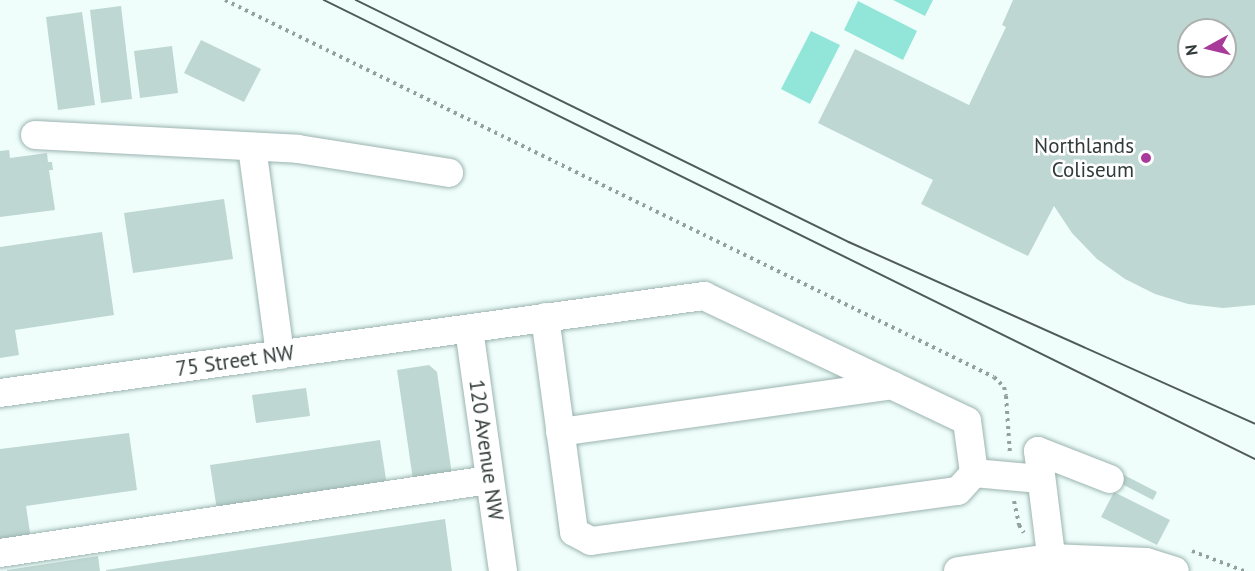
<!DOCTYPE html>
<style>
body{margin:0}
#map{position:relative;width:1255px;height:571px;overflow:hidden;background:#effefb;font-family:"PT Sans",sans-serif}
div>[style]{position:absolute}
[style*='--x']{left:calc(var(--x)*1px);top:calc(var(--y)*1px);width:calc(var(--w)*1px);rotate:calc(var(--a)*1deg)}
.green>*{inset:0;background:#92e5d9}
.building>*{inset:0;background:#bed7d2}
.path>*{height:4px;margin-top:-2px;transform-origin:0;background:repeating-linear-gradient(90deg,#93a09d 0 3px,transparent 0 7.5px)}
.roads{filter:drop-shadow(0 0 2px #9cb4b0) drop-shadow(0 0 2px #9cb4b0)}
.minor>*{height:28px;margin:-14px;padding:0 14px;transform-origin:14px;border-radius:14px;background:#fff}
.tram>*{height:1.5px;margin:-0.75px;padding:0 0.75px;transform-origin:0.75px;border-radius:0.75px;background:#505b59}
.dots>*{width:16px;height:16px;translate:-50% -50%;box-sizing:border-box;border:3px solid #fff;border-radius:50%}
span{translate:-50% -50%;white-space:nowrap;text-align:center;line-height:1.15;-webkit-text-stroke:5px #fff;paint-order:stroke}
.poi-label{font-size:21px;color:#303a38}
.right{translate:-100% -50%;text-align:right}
.street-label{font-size:21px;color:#303a38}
.north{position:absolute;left:1177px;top:18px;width:60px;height:60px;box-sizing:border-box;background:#fff;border:2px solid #acb0af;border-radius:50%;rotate:262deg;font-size:16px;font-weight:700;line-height:24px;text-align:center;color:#303a38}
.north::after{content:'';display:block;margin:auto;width:21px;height:27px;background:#a83b99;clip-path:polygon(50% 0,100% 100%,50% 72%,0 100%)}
</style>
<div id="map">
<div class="green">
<i style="clip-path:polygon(893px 0,933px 0,925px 16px)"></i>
<i style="clip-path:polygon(858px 1px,917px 31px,903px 60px,844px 30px)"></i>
<i style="clip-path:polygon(811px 31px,840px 45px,810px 104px,781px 89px)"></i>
</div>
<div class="building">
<i style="clip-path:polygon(evenodd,1013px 0,1255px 0,1255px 305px,1223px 308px,1188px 304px,1155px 294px,1125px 279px,1097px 259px,1072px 233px,1054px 206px,1028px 256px,921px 204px,933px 180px,818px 123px,855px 49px,969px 105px,1006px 27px,1002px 25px,1013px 0,1189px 30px,1225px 30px,1225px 66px,1189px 66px,1189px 30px)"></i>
<i style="clip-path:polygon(121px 6px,132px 99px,101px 103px,90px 10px)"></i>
<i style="clip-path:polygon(82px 12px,95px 105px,58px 110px,46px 17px)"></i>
<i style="clip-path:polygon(201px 40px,261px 69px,244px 102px,184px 73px)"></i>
<i style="clip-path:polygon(172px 46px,178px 93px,140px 98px,134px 51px)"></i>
<i style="clip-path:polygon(9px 150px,10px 158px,47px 153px,48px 162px,52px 162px,53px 170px,49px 170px,55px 210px,0 217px,0 151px)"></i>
<i style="clip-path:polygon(224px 199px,233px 259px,133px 273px,124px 213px)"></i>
<i style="clip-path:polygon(102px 232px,114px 315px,15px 330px,19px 355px,0 358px,0 247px)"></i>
<i style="clip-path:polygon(429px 365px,437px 372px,452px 475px,413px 480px,397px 370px)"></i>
<i style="clip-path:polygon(306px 388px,310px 416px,256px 423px,252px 395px)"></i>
<i style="clip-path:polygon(129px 433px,137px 490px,26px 506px,31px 539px,0 544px,0 449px)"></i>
<i style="clip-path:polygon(380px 440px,387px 486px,217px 510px,210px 465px)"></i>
<i style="clip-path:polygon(1124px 475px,1157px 492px,1153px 500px,1120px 483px)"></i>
<i style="clip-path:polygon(1114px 492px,1170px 520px,1157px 545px,1101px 517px)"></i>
<i style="clip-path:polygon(445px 519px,452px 571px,106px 571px,106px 570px)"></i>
<i style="clip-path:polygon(98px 556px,100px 571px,7px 571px,7px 570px)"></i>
</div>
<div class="path">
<i style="--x:225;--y:0;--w:856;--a:26.12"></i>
<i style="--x:994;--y:377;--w:14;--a:45"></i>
<i style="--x:1004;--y:387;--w:9;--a:77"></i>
<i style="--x:1006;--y:396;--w:59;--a:86.1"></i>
<i style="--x:1014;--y:501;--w:25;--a:78"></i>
<i style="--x:1019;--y:525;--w:9;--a:58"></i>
<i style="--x:1192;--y:551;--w:56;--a:21"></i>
</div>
<div class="roads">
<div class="minor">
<i style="--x:35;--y:135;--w:263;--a:3"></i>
<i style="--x:298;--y:149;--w:153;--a:9"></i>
<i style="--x:252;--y:147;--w:210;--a:82.3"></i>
<i style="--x:545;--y:317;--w:217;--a:82.3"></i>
<i style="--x:574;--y:532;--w:19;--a:28"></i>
<i style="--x:591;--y:541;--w:370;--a:-7.8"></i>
<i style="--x:958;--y:491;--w:24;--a:-48"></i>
<i style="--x:469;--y:329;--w:244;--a:82"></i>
<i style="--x:0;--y:393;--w:711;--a:-7.85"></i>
<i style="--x:704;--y:296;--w:291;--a:25.4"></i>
<i style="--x:967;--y:421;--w:52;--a:82.3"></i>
<i style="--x:974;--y:473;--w:66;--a:5.2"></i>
<i style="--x:560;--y:432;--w:336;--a:-8"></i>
<i style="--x:0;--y:553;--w:495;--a:-8.5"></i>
<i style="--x:958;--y:571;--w:94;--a:-8"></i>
<i style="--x:1051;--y:558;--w:95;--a:2.4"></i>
<i style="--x:1146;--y:562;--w:30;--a:17"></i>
<i style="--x:1053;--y:571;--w:121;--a:-97.1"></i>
<i style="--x:1038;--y:451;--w:77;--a:21.3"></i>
</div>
</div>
<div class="tram">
<i style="--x:324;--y:0;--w:1038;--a:26.24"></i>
<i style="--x:356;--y:0;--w:549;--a:26.15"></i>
<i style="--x:849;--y:242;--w:445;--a:24.1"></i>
</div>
<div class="dots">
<i style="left:1146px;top:158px;background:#a83b99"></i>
</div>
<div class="poi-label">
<span class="right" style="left:1134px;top:158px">Northlands<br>Coliseum</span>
</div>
<div class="street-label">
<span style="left:235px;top:361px;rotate:-8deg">75 Street NW</span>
<span style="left:486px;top:450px;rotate:82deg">120 Avenue NW</span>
</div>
<div class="north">N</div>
</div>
